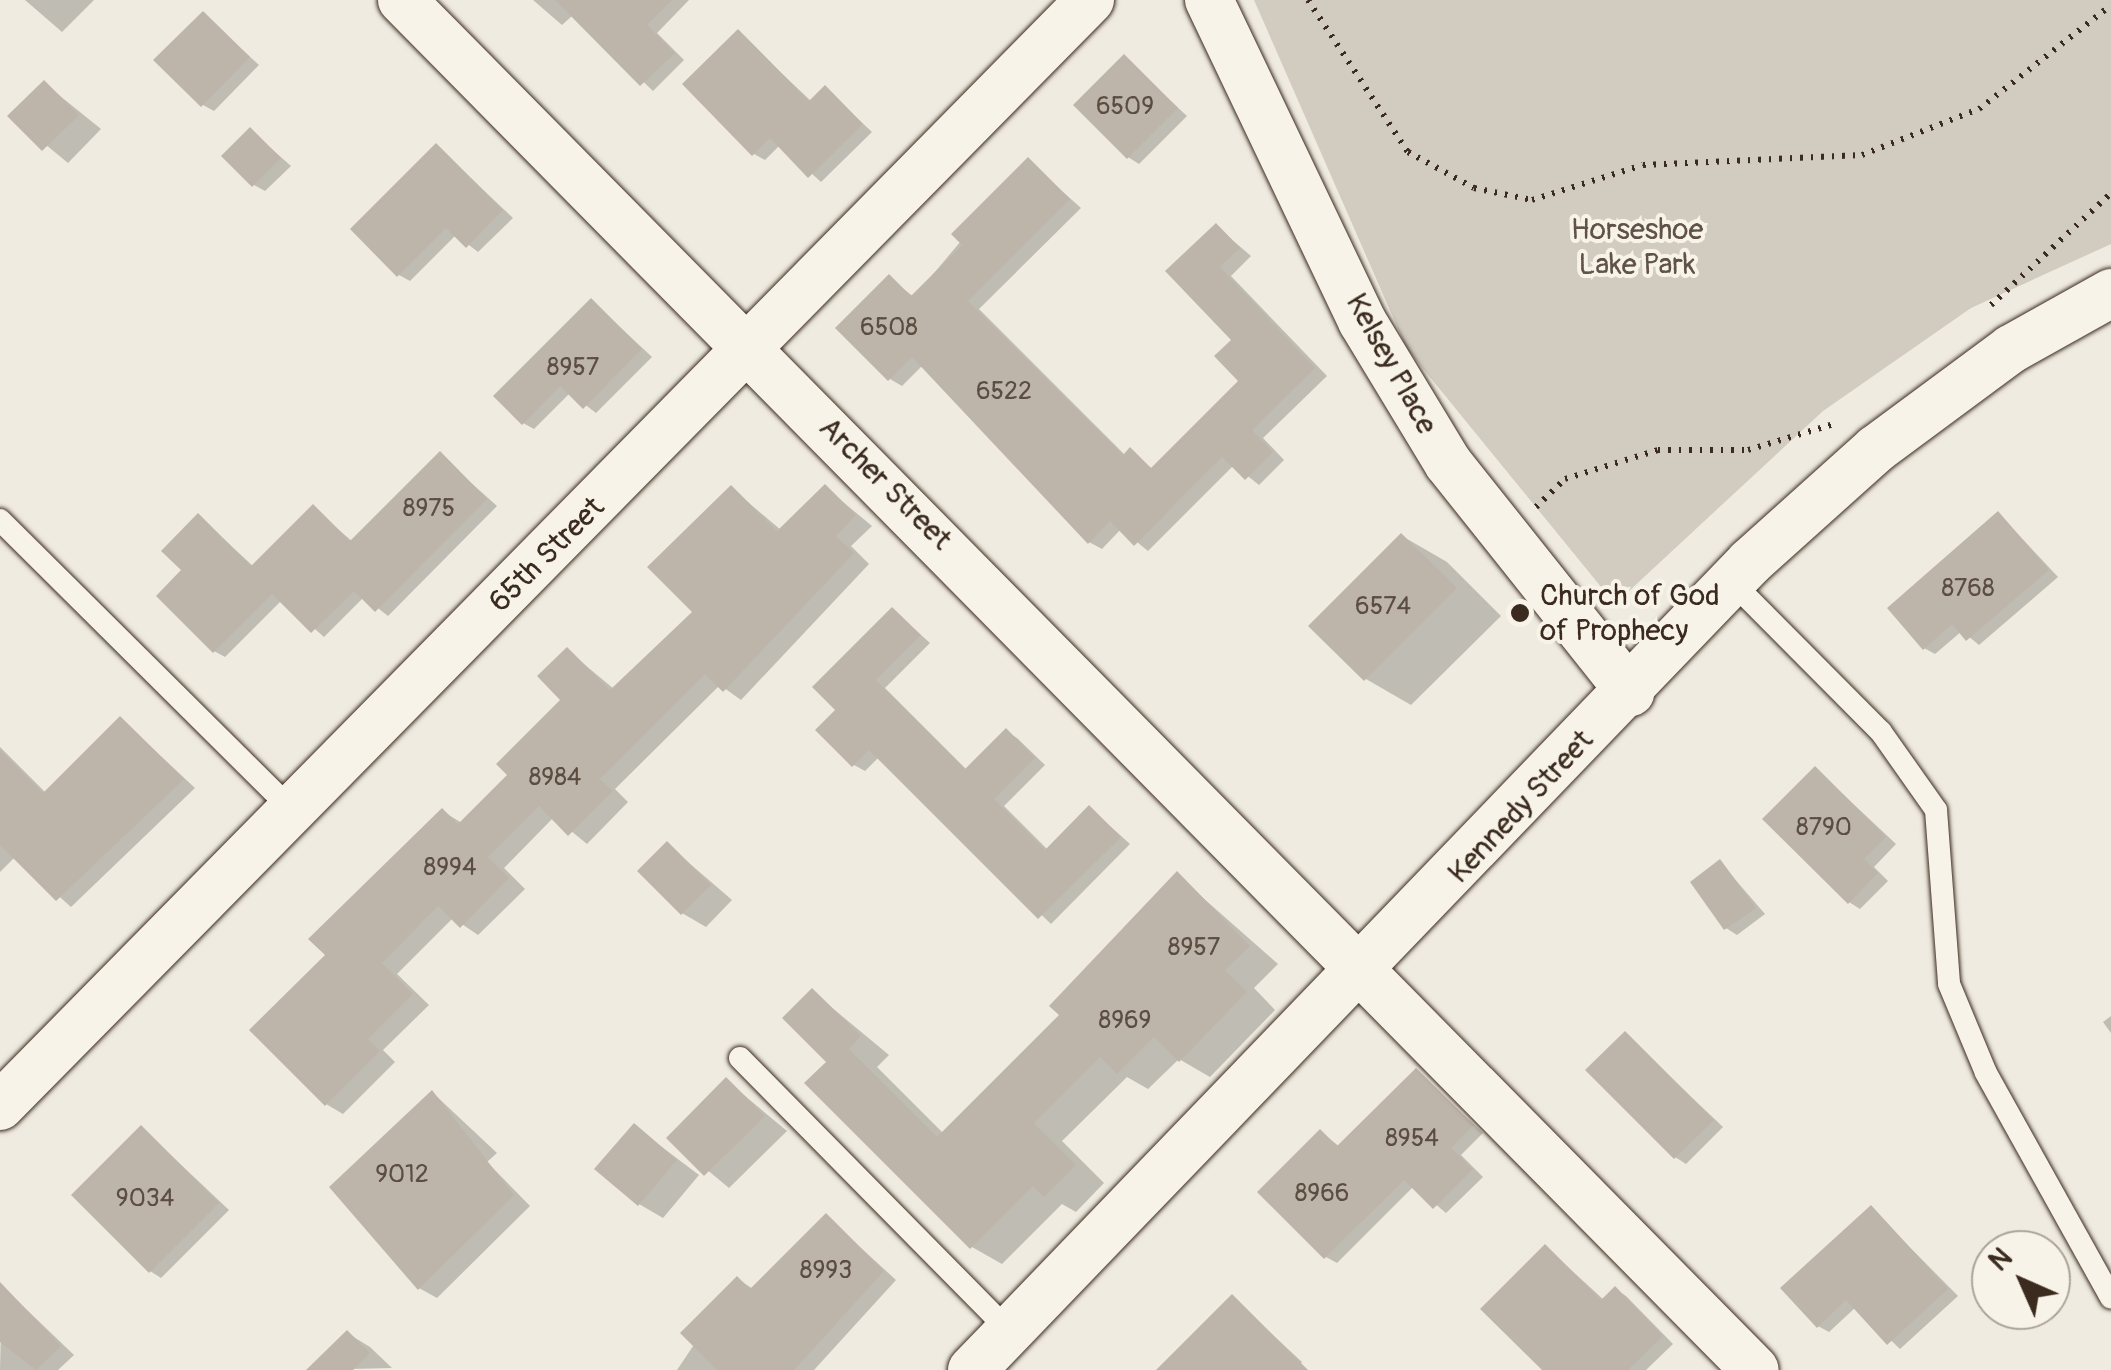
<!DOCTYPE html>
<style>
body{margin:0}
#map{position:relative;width:2111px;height:1370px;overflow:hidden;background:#efebe0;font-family:Pangolin,sans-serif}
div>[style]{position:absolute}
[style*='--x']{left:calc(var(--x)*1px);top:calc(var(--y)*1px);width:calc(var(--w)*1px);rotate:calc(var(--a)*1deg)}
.green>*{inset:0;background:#d1cbc0}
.shadow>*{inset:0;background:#0003}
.building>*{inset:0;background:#bdb5aa}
.path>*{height:6px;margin-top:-3px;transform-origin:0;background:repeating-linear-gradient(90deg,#3b2a1e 0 2.5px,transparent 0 10.5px)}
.roads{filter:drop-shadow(0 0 2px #3b2a1e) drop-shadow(0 0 2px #3b2a1e)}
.lane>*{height:22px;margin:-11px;padding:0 11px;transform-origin:11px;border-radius:11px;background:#f7f3e8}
.street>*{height:48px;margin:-24px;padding:0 24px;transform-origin:24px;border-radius:24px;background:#f7f3e8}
.dots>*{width:28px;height:28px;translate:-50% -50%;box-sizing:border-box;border:5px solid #f7f3e8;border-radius:50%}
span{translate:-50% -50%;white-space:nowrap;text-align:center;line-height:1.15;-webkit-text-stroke:8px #f7f3e8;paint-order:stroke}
.number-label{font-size:25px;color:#5c4d41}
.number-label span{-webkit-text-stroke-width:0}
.park-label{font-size:30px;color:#605246}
.street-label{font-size:30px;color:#3b2a1e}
.poi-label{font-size:30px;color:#3b2a1e}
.left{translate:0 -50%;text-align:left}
.north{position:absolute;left:1971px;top:1230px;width:100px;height:100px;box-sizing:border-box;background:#f7f3e8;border:2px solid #aca397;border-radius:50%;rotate:315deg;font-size:28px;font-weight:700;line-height:40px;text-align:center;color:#3b2a1e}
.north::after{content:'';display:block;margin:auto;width:35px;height:45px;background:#3b2a1e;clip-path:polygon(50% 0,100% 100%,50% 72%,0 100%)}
</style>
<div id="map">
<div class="green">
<i style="clip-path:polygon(1254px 0,2111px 0,2111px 244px,1971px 308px,1823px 411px,1615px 604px,1407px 349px)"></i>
</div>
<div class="shadow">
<i style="clip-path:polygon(25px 0,94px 0,62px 32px)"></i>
<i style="clip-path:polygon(533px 0,689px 0,657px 33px,684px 60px,653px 91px,573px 15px,562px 25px)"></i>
<i style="clip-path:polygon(203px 14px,259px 65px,214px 111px,203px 105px)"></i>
<i style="clip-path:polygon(738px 32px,812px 102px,825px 88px,872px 132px,821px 182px,780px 145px,765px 160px,754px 154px)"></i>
<i style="clip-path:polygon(1124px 58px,1187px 116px,1139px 164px,1128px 157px)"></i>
<i style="clip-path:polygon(44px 83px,101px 129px,68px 163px,11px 116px)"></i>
<i style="clip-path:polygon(250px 130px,291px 166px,265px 191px,254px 185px)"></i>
<i style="clip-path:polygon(437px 146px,513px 218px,478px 252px,456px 235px,410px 281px,399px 275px)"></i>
<i style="clip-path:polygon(1028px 161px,1081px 208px,979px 309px,1126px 456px,1154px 469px,1241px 381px,1234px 340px,1169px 271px,1216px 226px,1251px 256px,1231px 276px,1327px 376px,1263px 438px,1284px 460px,1259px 485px,1234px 465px,1148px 551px,1121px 529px,1102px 549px,1089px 542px,923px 365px,902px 386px,890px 379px,889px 278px,914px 297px)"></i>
<i style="clip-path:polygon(592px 301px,652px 357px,596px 413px,570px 393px,534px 429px,523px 423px)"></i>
<i style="clip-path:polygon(440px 455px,497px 506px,388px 616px,364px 597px,324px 637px,282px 600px,225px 657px,214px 651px,184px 570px,199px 516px,254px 567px,313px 508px,353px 542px)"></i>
<i style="clip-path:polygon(825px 487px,872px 526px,851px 546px,869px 564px,741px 700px,720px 685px,615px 789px,628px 802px,587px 844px,554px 817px,504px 868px,525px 889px,478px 935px,453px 918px,397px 974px,429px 1005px,383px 1050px,395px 1062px,343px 1114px,326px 1104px,328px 955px,442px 811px,462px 823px,511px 775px,564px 700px,567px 650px,614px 689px,695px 612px,731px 488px,781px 530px)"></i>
<i style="clip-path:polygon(1999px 514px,2058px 577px,1979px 645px,1962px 631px,1935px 654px,1924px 648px)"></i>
<i style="clip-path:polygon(1402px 536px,1447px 562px,1501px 616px,1411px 705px,1366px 679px)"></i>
<i style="clip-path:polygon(893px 610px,930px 643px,885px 688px,967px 770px,1006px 731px,1017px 738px,1045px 765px,1004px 806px,1048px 850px,1090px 808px,1130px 844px,1051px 924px,879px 757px,865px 771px,854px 765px,839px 710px)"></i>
<i style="clip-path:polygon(121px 719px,195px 788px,71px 907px,15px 857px,0 872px,0 747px,46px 793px)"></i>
<i style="clip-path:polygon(1816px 769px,1896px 844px,1874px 867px,1888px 881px,1860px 909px,1849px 902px)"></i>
<i style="clip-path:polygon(667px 844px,732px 900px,706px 927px,682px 913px)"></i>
<i style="clip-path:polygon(1720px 862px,1765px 914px,1737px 935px,1726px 928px)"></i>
<i style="clip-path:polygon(1177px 875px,1278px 964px,1254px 988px,1275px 1010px,1210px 1077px,1179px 1059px,1148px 1089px,1127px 1077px,1062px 1141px,1104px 1183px,1076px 1212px,1062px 1204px,1002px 1264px,972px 1247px,829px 1062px,813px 992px,889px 1055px,877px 1067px,944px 1134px,1062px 1015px)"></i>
<i style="clip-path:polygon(2111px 1016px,2111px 1033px,2103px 1022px)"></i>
<i style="clip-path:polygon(1625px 1034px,1723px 1127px,1686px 1164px,1675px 1157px)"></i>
<i style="clip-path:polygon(1416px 1071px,1483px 1133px,1461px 1155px,1483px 1177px,1446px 1213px,1414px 1186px,1337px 1263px,1326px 1257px,1321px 1132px,1340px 1147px)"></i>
<i style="clip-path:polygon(727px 1081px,787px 1131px,729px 1188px,669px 1138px)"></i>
<i style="clip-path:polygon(433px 1093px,497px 1153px,487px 1162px,530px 1206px,437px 1298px,419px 1288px)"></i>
<i style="clip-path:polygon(634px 1126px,699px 1175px,663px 1218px,639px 1204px)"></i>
<i style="clip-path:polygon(142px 1128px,229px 1210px,161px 1278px,150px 1271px)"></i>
<i style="clip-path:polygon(1871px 1208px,1958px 1296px,1900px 1349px,1856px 1307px,1829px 1332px,1818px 1326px)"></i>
<i style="clip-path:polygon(826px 1216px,896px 1280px,814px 1370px,677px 1370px,738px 1279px,753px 1289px)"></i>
<i style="clip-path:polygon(1546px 1247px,1604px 1300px,1615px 1289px,1626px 1296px,1673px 1344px,1646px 1370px,1545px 1370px)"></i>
<i style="clip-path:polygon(2px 1286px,74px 1355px,58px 1370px,0 1370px)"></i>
<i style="clip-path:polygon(1232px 1297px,1302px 1362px,1294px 1370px,1159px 1370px)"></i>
<i style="clip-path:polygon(347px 1333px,370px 1347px,392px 1368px,310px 1370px)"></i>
</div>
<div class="building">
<i style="clip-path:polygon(555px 0,672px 0,647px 25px,675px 53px,640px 86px)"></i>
<i style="clip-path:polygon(203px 11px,250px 57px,201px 107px,153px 60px)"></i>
<i style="clip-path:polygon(738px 29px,809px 101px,825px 85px,863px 124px,808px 178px,770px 138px,752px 156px,682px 84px)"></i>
<i style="clip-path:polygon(1124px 54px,1178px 108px,1127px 159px,1073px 105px)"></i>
<i style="clip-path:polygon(44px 80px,79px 115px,42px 151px,7px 116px)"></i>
<i style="clip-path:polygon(250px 127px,281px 158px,252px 187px,221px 156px)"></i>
<i style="clip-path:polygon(436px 143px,503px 210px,466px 248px,446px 228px,397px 277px,350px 229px)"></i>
<i style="clip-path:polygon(1028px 157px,1070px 199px,968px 301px,1123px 455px,1130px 447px,1151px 468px,1238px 381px,1214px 356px,1231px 340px,1165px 271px,1216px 223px,1240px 248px,1220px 267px,1315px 368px,1252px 430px,1273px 452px,1245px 480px,1222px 457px,1134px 546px,1110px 521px,1088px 544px,912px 357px,888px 381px,835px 328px,889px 274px,911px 296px,962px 245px,951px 234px)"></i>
<i style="clip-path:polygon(591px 298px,642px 349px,583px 409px,560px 386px,522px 425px,493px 396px)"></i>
<i style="clip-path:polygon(440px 451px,487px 499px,375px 612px,354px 591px,311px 633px,272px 594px,213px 653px,156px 596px,181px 570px,161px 551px,198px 513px,251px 566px,313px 504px,350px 541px)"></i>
<i style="clip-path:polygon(825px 484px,856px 515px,836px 536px,854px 553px,723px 692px,705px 674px,600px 779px,613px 791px,568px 836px,539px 806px,488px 857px,509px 878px,460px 928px,438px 906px,382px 963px,413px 994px,368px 1039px,380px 1051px,325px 1106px,249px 1030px,325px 955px,308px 939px,442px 808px,458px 824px,507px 775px,496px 764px,560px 700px,537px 676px,567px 647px,610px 690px,692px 612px,647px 567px,731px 485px,777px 531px)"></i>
<i style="clip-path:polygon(1998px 511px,2049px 570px,1966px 641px,1952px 624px,1923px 650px,1887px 608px)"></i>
<i style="clip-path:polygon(1401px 533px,1457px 588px,1364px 681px,1308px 626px)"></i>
<i style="clip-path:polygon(892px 607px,921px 635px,876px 680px,965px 769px,1006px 728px,1035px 758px,994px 799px,1045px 850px,1089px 805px,1121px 837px,1038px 919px,869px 750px,852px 767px,815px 730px,835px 710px,812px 687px)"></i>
<i style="clip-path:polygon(120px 716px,184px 779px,56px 901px,0 845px,0 750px,43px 793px)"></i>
<i style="clip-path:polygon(1815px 766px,1886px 837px,1864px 859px,1878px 873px,1848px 904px,1762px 819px)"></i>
<i style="clip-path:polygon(667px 841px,711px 885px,681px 915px,637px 871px)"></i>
<i style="clip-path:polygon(1720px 859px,1756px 908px,1724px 930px,1690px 882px)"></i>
<i style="clip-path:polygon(1177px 871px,1250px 946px,1225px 970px,1247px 992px,1179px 1062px,1154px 1037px,1117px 1074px,1100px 1057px,1034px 1123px,1076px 1165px,1044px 1197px,1033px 1186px,970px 1249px,804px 1083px,826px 1062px,782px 1018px,812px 988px,861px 1036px,849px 1049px,937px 1137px,1059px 1015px,1049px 1006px)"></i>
<i style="clip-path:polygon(1625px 1031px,1714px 1120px,1674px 1159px,1585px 1070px)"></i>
<i style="clip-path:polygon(1416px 1068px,1474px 1125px,1451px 1148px,1473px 1169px,1433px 1209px,1404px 1180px,1324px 1259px,1257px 1192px,1320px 1129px,1337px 1146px)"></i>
<i style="clip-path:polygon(726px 1077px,765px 1116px,704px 1176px,666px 1138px)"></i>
<i style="clip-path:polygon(432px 1090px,514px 1195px,418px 1290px,329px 1187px)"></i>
<i style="clip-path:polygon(634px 1123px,677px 1160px,638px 1206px,594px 1169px)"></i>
<i style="clip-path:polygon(141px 1125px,219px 1203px,149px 1273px,71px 1195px)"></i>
<i style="clip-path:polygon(1871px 1205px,1948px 1289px,1887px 1345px,1846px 1300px,1817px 1328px,1780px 1288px)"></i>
<i style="clip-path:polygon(826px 1213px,884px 1271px,794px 1370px,717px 1370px,680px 1333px,737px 1276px,750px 1289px)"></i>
<i style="clip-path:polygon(1545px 1244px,1601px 1300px,1615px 1286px,1663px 1336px,1628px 1370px,1542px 1370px,1480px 1309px)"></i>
<i style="clip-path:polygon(0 1282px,61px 1346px,36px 1370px,0 1342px)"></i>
<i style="clip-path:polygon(1232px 1294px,1308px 1370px,1156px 1370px)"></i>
<i style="clip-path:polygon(347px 1330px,370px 1353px,353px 1370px,306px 1370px)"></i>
</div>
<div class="path">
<i style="--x:1308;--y:0;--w:182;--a:56.7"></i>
<i style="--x:1408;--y:152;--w:75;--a:28.6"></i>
<i style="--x:1474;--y:188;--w:59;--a:11.7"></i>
<i style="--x:1532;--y:200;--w:116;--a:-17.5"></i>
<i style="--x:1643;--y:165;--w:219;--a:-2.6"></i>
<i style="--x:1862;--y:155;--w:126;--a:-21.5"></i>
<i style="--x:1979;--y:109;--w:168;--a:-38.2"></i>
<i style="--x:1991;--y:305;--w:164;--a:-43"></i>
<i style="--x:1536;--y:507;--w:40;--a:-44"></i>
<i style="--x:1565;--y:479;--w:97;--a:-17.3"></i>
<i style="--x:1658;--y:450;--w:90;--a:0"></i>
<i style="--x:1748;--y:450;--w:90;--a:-16.8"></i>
</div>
<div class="roads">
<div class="lane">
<i style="--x:0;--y:520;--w:413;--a:44.8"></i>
<i style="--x:1732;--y:582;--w:211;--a:45.2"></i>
<i style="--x:1881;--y:732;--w:95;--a:54.8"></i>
<i style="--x:1936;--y:810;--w:174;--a:85.7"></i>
<i style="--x:1949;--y:984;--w:96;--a:67.4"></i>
<i style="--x:1986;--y:1073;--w:257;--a:60.9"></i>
<i style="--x:740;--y:1058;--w:385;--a:45.4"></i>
</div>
<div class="street">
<i style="--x:402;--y:0;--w:1925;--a:45.36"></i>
<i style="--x:1209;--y:0;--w:356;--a:64.5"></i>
<i style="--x:1362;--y:321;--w:166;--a:58.8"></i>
<i style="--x:1448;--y:463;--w:293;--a:51.5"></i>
<i style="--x:0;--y:1106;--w:1553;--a:-45.42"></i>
<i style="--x:972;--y:1370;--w:1122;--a:-46.08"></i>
<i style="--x:1750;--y:562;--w:169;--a:-41.9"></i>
<i style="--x:1876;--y:449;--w:168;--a:-36.5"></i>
<i style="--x:2011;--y:349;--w:115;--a:-29.2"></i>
</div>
</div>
<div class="dots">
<i style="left:1520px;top:613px;background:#3b2a1e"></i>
</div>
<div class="number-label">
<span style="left:1125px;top:107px">6509</span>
<span style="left:889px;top:328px">6508</span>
<span style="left:573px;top:368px">8957</span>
<span style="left:1004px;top:392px">6522</span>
<span style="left:429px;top:509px">8975</span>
<span style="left:1968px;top:589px">8768</span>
<span style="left:1383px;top:607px">6574</span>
<span style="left:555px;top:778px">8984</span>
<span style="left:1824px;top:828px">8790</span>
<span style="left:450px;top:868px">8994</span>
<span style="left:1194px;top:948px">8957</span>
<span style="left:1125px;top:1021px">8969</span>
<span style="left:1412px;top:1139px">8954</span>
<span style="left:402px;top:1175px">9012</span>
<span style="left:1322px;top:1194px">8966</span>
<span style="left:145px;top:1199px">9034</span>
<span style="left:826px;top:1271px">8993</span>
</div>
<div class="park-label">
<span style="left:1637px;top:247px">Horseshoe<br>Lake Park</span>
</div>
<div class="street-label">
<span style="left:1391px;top:364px;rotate:61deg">Kelsey Place</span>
<span style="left:885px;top:484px;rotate:45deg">Archer Street</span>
<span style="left:547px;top:555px;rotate:-45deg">65th Street</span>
<span style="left:1521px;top:807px;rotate:-47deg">Kennedy Street</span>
</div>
<div class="poi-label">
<span class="left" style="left:1540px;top:613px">Church of God<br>of Prophecy</span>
</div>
<div class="north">N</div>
</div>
